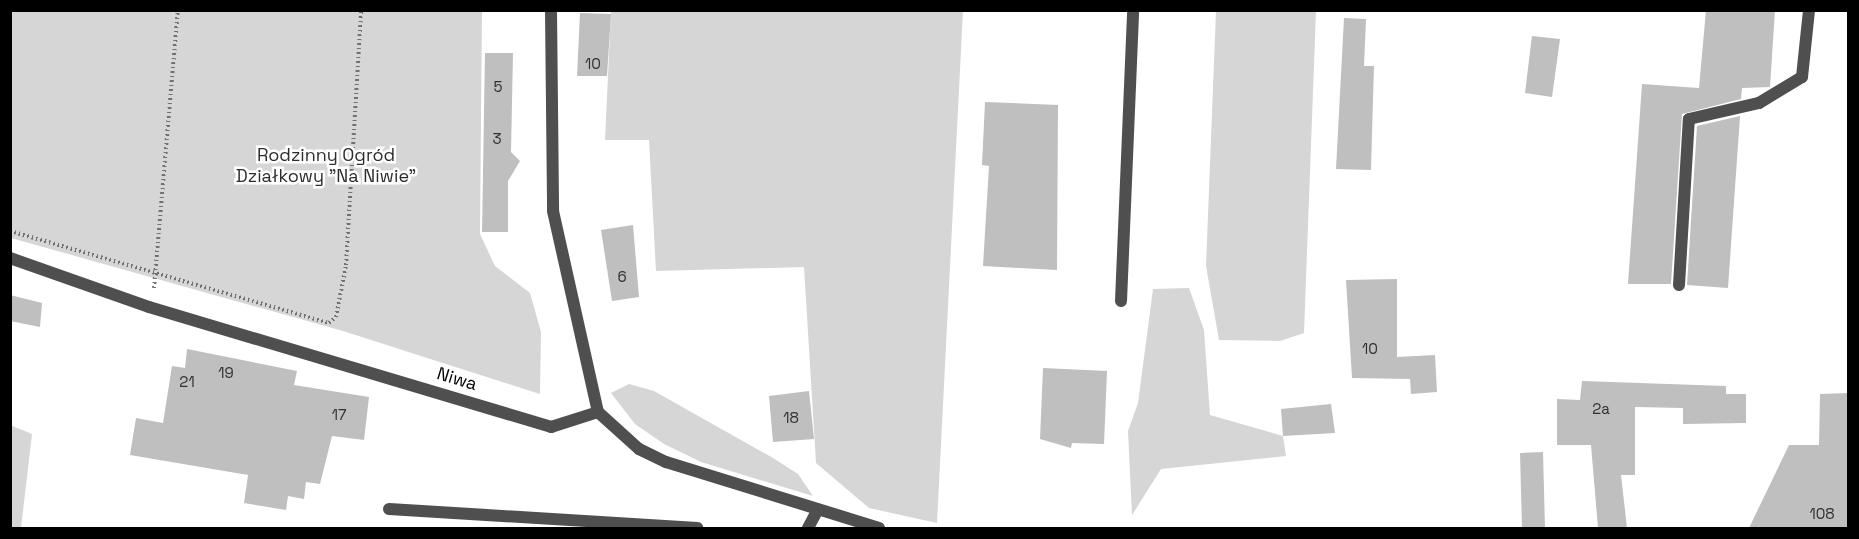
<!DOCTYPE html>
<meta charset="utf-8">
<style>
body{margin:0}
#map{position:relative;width:1859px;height:539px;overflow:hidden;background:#fff;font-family:"Space Grotesk",sans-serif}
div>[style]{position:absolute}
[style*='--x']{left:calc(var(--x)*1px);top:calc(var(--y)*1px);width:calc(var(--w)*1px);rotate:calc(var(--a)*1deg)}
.green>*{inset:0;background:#d6d6d6}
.building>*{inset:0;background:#bfbfbf}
.path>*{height:4px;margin-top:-2px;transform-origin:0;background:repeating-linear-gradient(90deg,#717171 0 1.5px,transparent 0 4.5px)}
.lane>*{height:12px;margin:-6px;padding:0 6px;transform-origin:6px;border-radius:6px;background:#4f4f4f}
.street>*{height:12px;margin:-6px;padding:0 6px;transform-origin:6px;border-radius:6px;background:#4f4f4f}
span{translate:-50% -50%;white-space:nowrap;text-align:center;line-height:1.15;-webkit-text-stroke:5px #fff;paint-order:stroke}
.number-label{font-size:15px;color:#303030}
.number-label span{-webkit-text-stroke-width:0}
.park-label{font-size:18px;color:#2d2d2d}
.street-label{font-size:18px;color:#000}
.frame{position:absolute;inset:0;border:12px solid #000;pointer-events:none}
</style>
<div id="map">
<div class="green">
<i style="clip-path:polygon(10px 11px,482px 11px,480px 234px,495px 266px,530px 293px,541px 332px,540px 394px,343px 331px,11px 238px)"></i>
<i style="clip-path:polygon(611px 11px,963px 11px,937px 523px,869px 508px,816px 463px,804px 267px,656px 271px,649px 140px,605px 140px)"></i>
<i style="clip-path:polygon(1216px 11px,1316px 11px,1304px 333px,1280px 341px,1219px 340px,1206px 266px)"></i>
<i style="clip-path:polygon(1189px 288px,1204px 330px,1210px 415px,1283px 436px,1286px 456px,1161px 469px,1132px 515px,1128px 431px,1138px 403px,1153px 289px)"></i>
<i style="clip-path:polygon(629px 384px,654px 391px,773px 458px,798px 474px,813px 496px,701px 462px,664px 444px,635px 424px,611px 393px)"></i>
<i style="clip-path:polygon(10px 425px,32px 434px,21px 528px,11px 528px)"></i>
</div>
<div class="building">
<i style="clip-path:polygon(1706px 10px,1775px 10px,1770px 87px,1742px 88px,1741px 99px,1682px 114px,1671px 284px,1628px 284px,1642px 84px,1699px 88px)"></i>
<i style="clip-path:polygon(580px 13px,611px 14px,607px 76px,577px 76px)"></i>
<i style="clip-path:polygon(1344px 18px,1366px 19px,1364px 66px,1374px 66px,1371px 170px,1336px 169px)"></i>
<i style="clip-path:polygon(1532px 36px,1560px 39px,1552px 97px,1525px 93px)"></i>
<i style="clip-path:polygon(485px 53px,513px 53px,511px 152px,520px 161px,508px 181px,508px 232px,482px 232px)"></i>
<i style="clip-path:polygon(985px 102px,1058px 105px,1057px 270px,983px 266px,989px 166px,982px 165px)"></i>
<i style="clip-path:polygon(1740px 116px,1728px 288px,1687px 285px,1697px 126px)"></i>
<i style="clip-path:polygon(633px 225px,639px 297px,612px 301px,601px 230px)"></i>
<i style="clip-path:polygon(1397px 279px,1397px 357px,1435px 355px,1437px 392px,1411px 394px,1410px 379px,1352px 378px,1346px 280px)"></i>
<i style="clip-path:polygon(10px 295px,42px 303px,40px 327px,10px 321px)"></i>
<i style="clip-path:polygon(187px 349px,297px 371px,294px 385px,369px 397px,364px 440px,332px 436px,320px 484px,306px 482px,304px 499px,288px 496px,286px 510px,244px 503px,248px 475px,130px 455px,136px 418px,163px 423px,172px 366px,185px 368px)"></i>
<i style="clip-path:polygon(1043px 368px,1107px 371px,1104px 444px,1072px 443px,1071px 448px,1040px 439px)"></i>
<i style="clip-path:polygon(1582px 381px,1726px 386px,1726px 394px,1746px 394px,1746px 423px,1683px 424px,1683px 408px,1635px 407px,1635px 475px,1621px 475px,1627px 528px,1598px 528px,1591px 445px,1557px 445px,1557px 399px,1580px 400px)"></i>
<i style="clip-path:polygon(809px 391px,814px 439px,773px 442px,769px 396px)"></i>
<i style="clip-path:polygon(1848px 393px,1848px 528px,1749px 528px,1789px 445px,1819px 445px,1820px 394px)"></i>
<i style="clip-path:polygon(1331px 404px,1335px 433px,1283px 436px,1281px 409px)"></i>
<i style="clip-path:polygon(1543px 452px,1545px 528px,1522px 528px,1520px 453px)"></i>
</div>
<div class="path">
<i style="--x:10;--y:231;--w:332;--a:16.1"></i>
<i style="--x:329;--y:323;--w:9;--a:-41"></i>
<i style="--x:336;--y:317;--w:53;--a:-79.1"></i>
<i style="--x:346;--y:265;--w:255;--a:-86.6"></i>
<i style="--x:154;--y:288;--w:279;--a:-85.1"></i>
</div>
<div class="lane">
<i style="--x:1679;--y:285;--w:166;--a:-86.6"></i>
<i style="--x:1689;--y:119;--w:72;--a:-12.9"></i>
<i style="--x:1759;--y:103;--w:50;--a:-31.2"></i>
<i style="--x:1802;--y:77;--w:67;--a:-84"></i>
<i style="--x:1121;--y:301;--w:291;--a:-87.6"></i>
<i style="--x:389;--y:509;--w:309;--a:3.5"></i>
<i style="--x:808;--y:528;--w:21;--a:-62"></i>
</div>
<div class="street">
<i style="--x:551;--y:10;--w:201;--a:89.4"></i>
<i style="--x:553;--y:211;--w:206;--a:77.4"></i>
<i style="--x:10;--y:258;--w:147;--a:19.4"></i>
<i style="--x:149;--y:307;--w:420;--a:16.6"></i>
<i style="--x:551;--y:427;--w:49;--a:-17.7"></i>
<i style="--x:598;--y:412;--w:55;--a:42.1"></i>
<i style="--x:639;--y:449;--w:30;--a:26"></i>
<i style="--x:666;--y:462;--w:223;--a:17.2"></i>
</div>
<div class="number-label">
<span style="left:593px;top:64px">10</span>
<span style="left:498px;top:87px">5</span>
<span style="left:497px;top:139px">3</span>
<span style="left:622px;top:277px">6</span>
<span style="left:1370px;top:349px">10</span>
<span style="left:226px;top:373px">19</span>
<span style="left:187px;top:382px">21</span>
<span style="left:1601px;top:409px">2a</span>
<span style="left:339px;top:415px">17</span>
<span style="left:791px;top:418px">18</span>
<span style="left:1822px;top:514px">108</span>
</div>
<div class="park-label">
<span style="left:326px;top:166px">Rodzinny Ogród<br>Działkowy "Na Niwie"</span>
</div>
<div class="street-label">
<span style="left:457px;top:379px;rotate:17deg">Niwa</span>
</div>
<div class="frame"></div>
</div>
